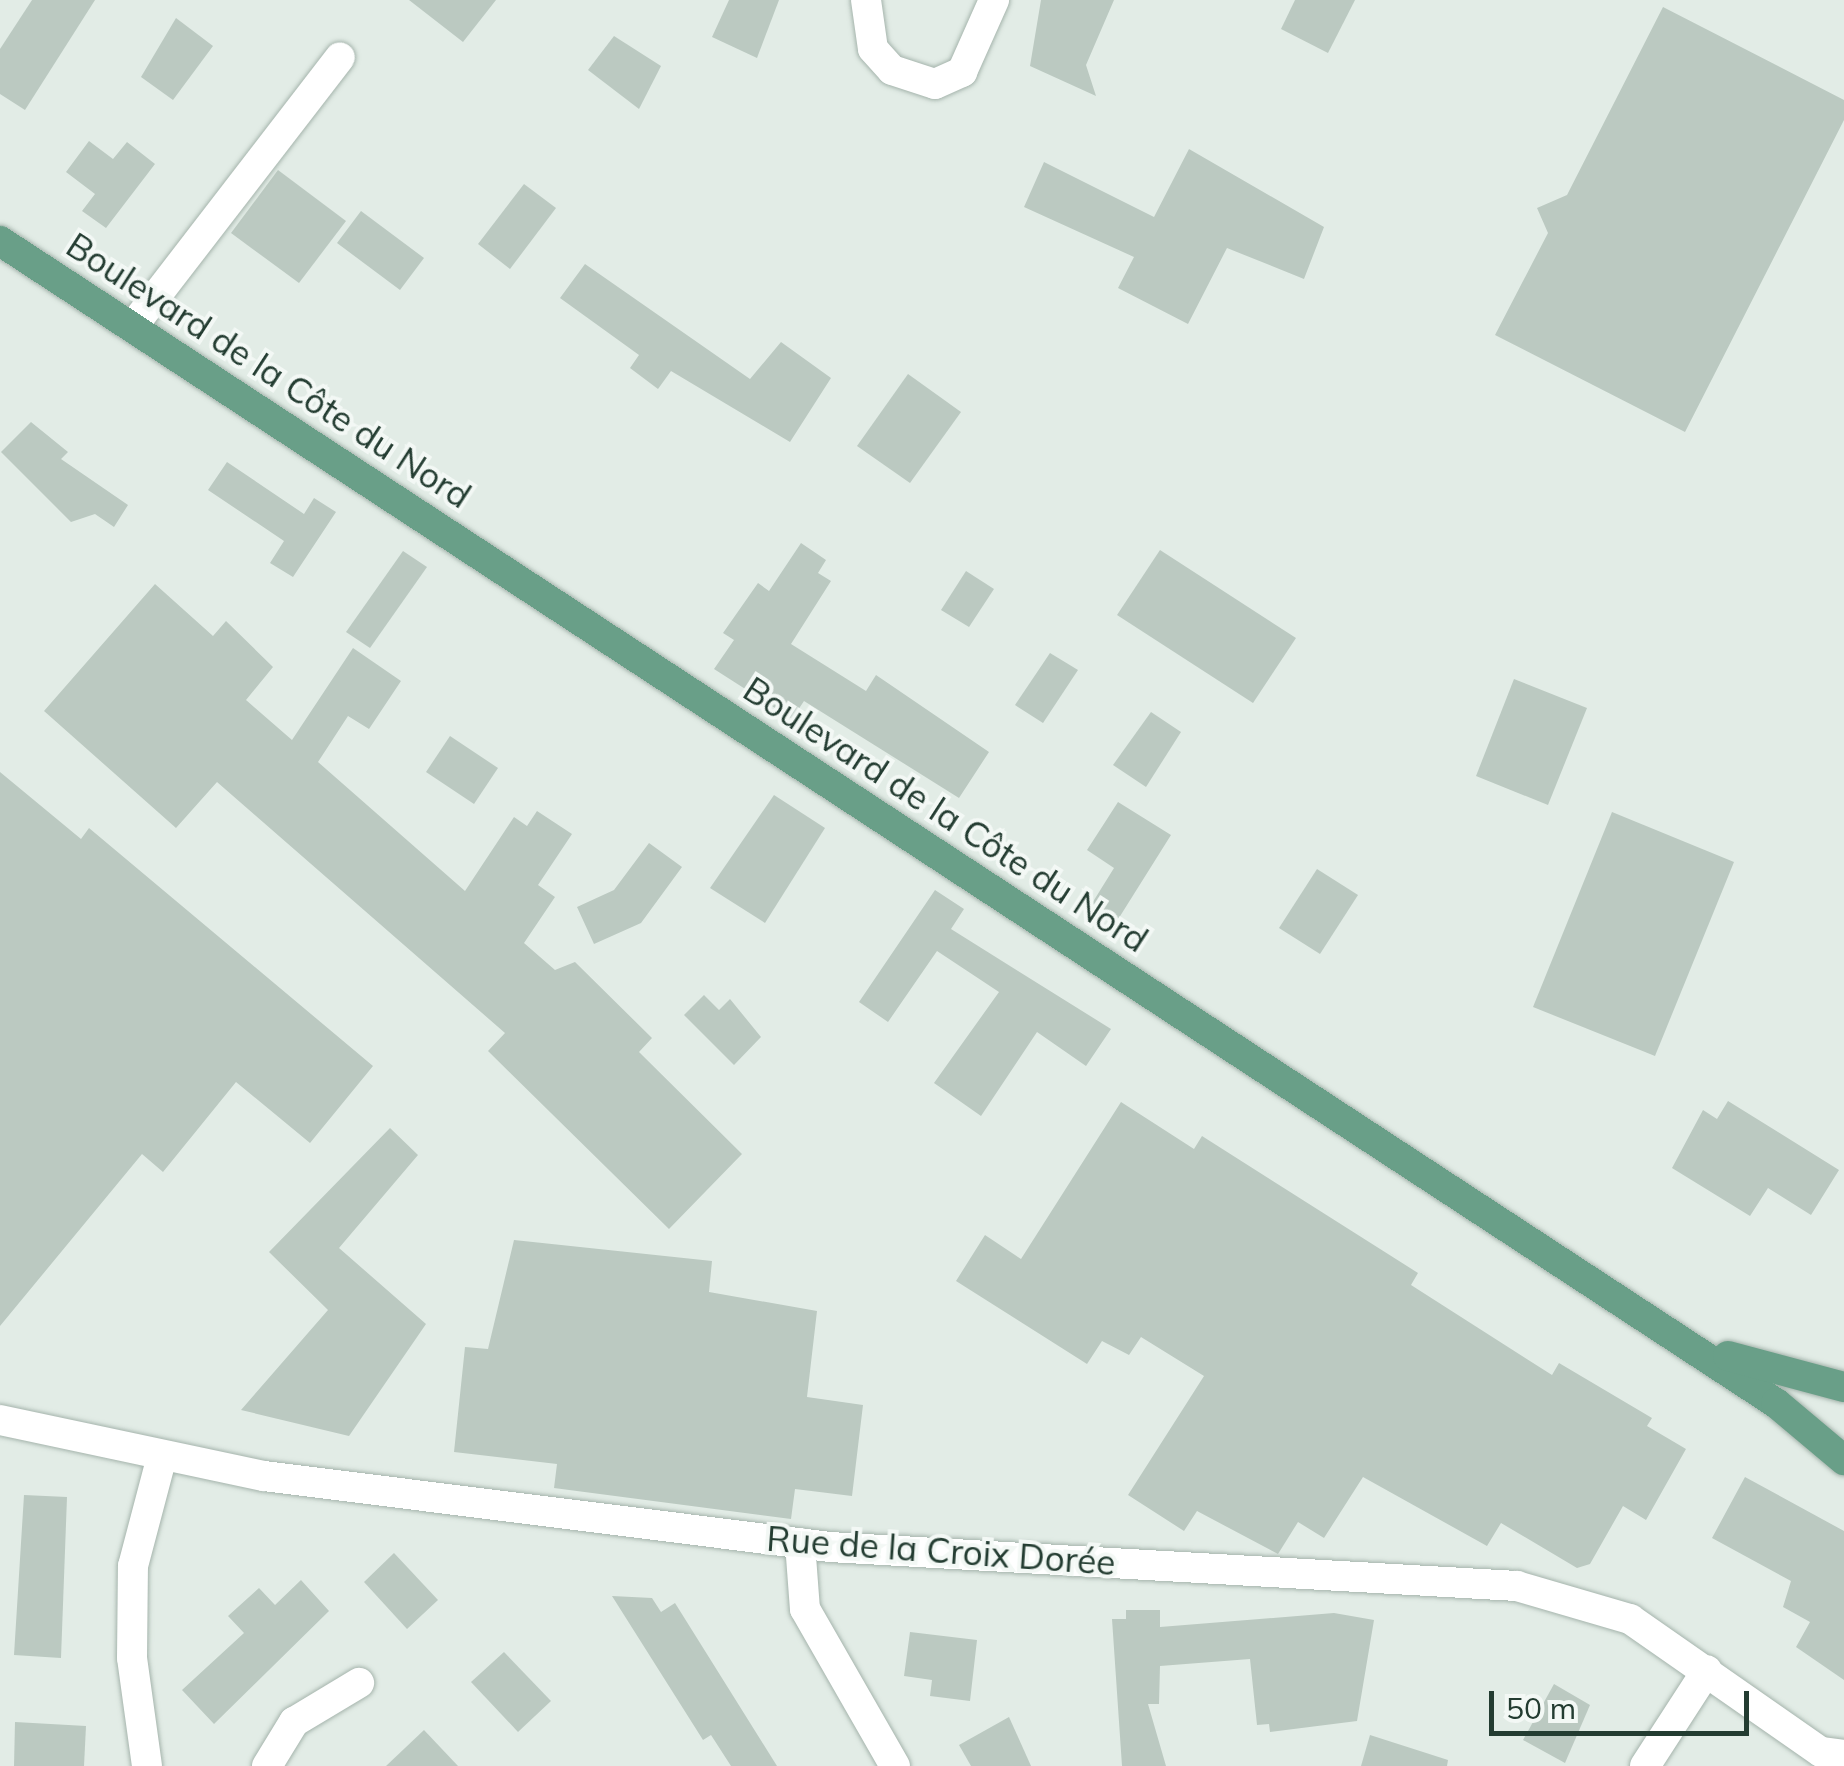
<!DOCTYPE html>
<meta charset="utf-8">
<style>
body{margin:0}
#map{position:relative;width:1844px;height:1766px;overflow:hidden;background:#e2ece6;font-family:Mulish,sans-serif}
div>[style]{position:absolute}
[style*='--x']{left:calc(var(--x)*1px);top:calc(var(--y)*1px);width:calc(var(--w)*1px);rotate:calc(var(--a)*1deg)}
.building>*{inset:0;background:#bbc9c1}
.roads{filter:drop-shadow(0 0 2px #a5b4ac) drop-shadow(0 0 2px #a5b4ac)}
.minor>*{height:30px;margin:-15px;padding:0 15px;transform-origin:15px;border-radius:15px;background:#fff}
.major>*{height:30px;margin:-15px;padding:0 15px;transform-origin:15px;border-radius:15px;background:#699f88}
span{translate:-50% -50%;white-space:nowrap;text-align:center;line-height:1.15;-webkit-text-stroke:8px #f3f8f5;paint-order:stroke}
.street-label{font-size:35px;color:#233c31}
.scale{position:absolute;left:1489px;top:1691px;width:260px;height:45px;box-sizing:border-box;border:5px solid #233c31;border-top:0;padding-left:12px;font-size:30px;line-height:35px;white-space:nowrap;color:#233c31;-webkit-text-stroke:8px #f3f8f5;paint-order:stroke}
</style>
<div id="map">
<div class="building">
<i style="clip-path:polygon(32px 0,95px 0,25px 110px,0 94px,0 49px)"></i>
<i style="clip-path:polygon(409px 0,496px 0,463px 42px)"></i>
<i style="clip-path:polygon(729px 0,779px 0,757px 58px,712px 37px)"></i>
<i style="clip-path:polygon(1041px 0,1114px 0,1086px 65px,1096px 96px,1030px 66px)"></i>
<i style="clip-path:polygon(1295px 0,1355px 0,1328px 53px,1281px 29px)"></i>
<i style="clip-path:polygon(1663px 7px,1844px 100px,1844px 120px,1685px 432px,1495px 335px,1548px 233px,1537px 208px,1567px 195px)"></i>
<i style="clip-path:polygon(176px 18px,213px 46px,173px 100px,141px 77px)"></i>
<i style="clip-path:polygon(614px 36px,661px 66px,639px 109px,588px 70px)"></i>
<i style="clip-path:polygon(89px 141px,113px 159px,127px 142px,155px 164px,106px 228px,82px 211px,95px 194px,66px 172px)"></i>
<i style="clip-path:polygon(1189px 149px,1324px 227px,1304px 279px,1227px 248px,1188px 324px,1118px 288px,1134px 257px,1024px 207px,1044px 162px,1154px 217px)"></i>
<i style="clip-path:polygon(278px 170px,346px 221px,299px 283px,231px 233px)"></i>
<i style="clip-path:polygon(524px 184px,556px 208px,510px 269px,478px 244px)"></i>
<i style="clip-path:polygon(361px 211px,424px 258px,400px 290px,337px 243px)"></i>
<i style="clip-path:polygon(585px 264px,750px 379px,781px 342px,831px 378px,790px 442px,671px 371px,658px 389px,630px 368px,639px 355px,560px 298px)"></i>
<i style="clip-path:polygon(908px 374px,961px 412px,910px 483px,857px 446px)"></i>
<i style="clip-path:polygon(31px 422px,68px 452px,61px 459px,128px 505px,114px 527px,95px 514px,71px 522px,1px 452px)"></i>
<i style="clip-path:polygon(227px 462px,304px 514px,314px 498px,336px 512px,293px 577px,270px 563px,284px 541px,208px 490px)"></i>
<i style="clip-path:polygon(801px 543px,826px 560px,818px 573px,831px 581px,791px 644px,866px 691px,876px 675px,989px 752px,959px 798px,804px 701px,792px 719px,714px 669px,734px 640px,723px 633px,758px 583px,769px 591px)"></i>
<i style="clip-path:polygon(1160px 550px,1296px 638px,1253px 703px,1117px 615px)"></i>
<i style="clip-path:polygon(403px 551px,427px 567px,370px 648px,346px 632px)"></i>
<i style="clip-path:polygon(966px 571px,994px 589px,969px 627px,941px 610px)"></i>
<i style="clip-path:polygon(155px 584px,213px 636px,226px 621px,273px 667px,246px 700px,292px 740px,353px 648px,401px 681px,369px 729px,348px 716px,318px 762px,465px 891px,514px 817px,527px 826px,537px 811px,572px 834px,538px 885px,555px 897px,524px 943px,555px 970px,575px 962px,652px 1038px,639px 1052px,742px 1154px,669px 1229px,488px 1051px,505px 1033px,217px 782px,176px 828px,44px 711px)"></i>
<i style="clip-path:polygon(1050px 653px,1078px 670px,1043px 723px,1015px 705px)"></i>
<i style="clip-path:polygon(1514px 679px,1587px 708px,1548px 805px,1476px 776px)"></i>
<i style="clip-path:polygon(1151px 712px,1181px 732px,1146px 787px,1113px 765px)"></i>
<i style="clip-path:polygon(450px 736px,498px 768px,474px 804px,426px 772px)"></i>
<i style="clip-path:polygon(0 772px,81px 839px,89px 828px,373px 1066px,310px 1143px,236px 1082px,163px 1172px,142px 1154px,0 1326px)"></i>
<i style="clip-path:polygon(774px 795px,825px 828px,765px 923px,710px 888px)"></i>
<i style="clip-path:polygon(1118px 802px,1171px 835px,1117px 921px,1091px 905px,1114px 868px,1087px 850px)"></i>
<i style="clip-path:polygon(1612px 812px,1734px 862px,1655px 1056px,1533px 1007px)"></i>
<i style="clip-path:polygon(649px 843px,682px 867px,641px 923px,594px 944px,577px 907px,614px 890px)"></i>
<i style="clip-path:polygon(1317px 869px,1358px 895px,1320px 954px,1279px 928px)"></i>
<i style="clip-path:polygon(935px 890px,964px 909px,951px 929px,1111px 1029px,1086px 1066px,1037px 1032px,981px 1116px,934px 1083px,999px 992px,937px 951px,888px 1022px,859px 1002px)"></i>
<i style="clip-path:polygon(704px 995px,719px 1010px,730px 999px,761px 1037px,734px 1065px,684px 1015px)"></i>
<i style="clip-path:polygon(1728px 1101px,1839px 1170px,1811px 1215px,1768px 1188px,1750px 1216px,1672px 1168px,1703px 1110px,1717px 1119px)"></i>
<i style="clip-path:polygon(1121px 1102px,1194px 1149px,1202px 1136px,1418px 1273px,1411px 1285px,1552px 1375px,1559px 1363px,1652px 1418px,1647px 1426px,1686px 1449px,1646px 1520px,1623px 1506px,1590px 1564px,1577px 1568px,1501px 1523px,1487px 1546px,1363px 1477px,1324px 1538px,1298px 1522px,1278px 1554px,1197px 1511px,1184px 1531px,1128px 1495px,1204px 1376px,1141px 1337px,1129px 1355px,1102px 1341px,1087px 1364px,956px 1281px,985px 1235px,1021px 1259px)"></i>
<i style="clip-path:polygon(390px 1128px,418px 1155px,339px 1248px,426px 1324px,349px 1436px,241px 1410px,328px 1310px,269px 1252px)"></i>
<i style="clip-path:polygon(514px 1240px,712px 1261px,709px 1292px,817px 1311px,807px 1397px,863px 1405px,852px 1496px,795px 1489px,791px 1519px,554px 1488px,557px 1464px,454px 1452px,465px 1347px,488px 1349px)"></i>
<i style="clip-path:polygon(1745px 1477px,1844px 1531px,1844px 1680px,1796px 1647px,1810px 1622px,1783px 1607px,1791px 1581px,1712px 1538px)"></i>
<i style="clip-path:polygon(24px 1495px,67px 1497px,61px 1658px,14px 1655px)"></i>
<i style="clip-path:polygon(394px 1553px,438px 1600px,407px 1629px,364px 1582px)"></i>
<i style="clip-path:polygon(301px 1580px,329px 1611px,214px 1724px,182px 1690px,244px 1633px,228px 1616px,259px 1588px,275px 1605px)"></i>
<i style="clip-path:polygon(612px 1596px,652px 1598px,661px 1612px,675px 1603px,777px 1766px,731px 1766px,711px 1735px,703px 1740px)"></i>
<i style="clip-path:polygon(1126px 1610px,1160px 1610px,1160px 1627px,1334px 1613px,1374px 1620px,1357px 1721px,1270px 1732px,1269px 1724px,1257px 1725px,1250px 1659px,1160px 1666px,1159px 1704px,1148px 1704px,1166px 1766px,1122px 1766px,1112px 1619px,1126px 1619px)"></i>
<i style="clip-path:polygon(910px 1632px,977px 1640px,970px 1701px,930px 1696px,932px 1680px,904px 1676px)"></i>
<i style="clip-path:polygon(504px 1652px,551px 1701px,518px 1732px,471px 1682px)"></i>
<i style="clip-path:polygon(1554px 1684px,1590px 1705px,1565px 1763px,1523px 1740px)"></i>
<i style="clip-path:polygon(1009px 1717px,1031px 1766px,971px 1766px,959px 1745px)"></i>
<i style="clip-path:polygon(15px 1722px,86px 1726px,84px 1766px,14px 1766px)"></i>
<i style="clip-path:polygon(424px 1730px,458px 1766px,386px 1766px)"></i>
<i style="clip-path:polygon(1370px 1735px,1448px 1760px,1447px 1766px,1361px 1766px)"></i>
</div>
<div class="roads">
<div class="minor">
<i style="--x:866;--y:0;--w:49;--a:81.9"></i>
<i style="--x:873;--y:49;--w:28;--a:48"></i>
<i style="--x:892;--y:70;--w:45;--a:18"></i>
<i style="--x:935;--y:84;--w:30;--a:-24"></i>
<i style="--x:962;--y:72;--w:79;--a:-66"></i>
<i style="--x:133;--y:326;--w:339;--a:-52.4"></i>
<i style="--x:0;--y:1420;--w:270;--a:12"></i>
<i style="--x:264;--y:1476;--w:570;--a:7.15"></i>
<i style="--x:830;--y:1547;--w:688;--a:3.25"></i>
<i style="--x:1517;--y:1586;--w:118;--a:16.3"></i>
<i style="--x:1630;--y:1619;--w:233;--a:34.9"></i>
<i style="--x:1821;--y:1752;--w:23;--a:7"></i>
<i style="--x:800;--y:1543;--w:66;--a:85.7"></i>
<i style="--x:805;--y:1609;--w:181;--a:60.2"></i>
<i style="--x:147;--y:1766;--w:109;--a:-97.9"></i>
<i style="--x:132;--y:1658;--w:92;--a:-89.4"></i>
<i style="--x:133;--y:1566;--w:114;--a:-75.2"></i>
<i style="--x:267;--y:1766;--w:52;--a:-58.5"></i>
<i style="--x:294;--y:1722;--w:76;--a:-31"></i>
<i style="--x:1645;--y:1766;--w:114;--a:-57.1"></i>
</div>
<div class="major">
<i style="--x:0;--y:241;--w:2122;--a:33.2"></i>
<i style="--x:1776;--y:1403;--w:89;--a:40"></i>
<i style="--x:1728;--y:1356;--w:120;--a:15"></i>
</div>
</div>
<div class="street-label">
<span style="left:269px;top:370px;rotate:33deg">Boulevard de la Côte du Nord</span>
<span style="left:946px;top:814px;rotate:33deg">Boulevard de la Côte du Nord</span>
<span style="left:941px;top:1550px;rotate:4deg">Rue de la Croix Dorée</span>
</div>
<div class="scale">50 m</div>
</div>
